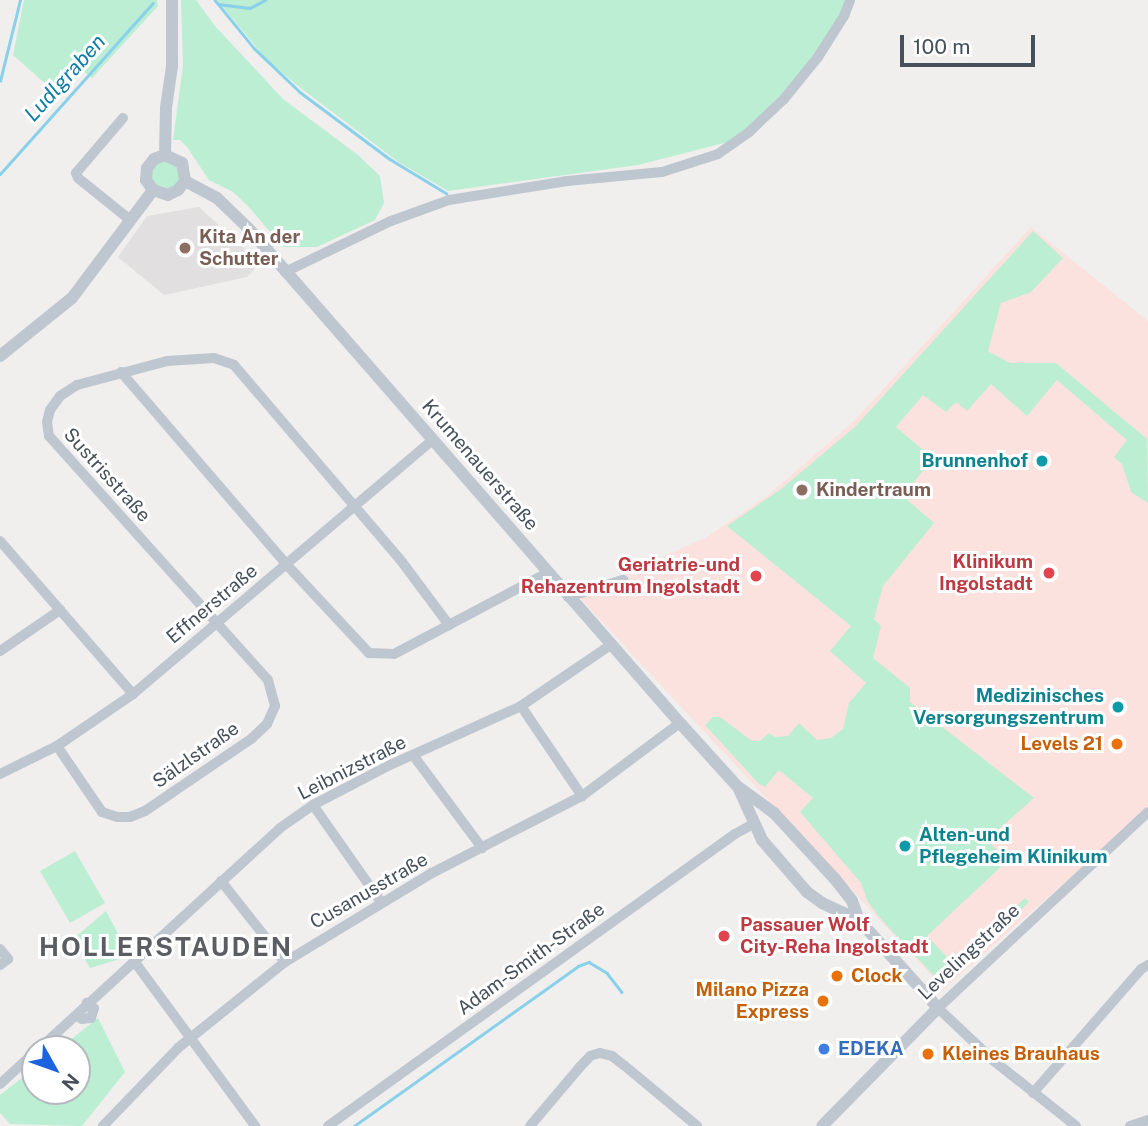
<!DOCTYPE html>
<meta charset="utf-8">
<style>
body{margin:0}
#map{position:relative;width:1148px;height:1126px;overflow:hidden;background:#f1eeee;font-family:"Public Sans",sans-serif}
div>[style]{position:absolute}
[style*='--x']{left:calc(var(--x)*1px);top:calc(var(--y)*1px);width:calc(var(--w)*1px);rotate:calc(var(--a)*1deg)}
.education>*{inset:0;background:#e1dfe0}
.medical>*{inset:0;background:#fbe2de}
.green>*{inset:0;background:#bceed3}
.round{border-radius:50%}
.stream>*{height:2.5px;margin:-1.25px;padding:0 1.25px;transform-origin:1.25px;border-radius:1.25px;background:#89d0eb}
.minor>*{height:10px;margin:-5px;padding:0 5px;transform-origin:5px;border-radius:5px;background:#bec7d0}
.tertiary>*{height:12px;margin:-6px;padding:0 6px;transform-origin:6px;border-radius:6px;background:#bec7d0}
.dots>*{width:19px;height:19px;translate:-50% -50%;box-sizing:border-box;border:4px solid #fff;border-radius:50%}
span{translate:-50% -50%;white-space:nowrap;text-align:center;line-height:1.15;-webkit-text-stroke:6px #fff;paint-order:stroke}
.education-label{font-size:19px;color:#785e54;font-weight:700}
.left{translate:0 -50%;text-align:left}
.culture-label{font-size:19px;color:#0d838f;font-weight:700}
.right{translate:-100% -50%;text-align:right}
.street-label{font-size:19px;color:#46505b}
.health-label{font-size:19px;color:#be3a42;font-weight:700}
.food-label{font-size:19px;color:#c56008;font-weight:700}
.shop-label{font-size:19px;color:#366cbe;font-weight:700}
.water-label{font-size:21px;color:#0d7ca7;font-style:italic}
.district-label{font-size:26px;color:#5a5e63;font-weight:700;letter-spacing:2px}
.north{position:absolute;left:21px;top:1035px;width:70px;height:70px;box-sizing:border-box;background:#fff;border:2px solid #b5b9bd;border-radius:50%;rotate:130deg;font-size:19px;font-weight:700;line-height:28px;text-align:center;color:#46505b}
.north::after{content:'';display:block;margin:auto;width:24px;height:32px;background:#1a62df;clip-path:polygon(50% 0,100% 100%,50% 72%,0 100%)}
.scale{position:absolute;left:900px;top:35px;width:135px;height:32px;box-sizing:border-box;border:4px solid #46505b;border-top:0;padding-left:9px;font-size:21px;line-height:24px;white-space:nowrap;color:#46505b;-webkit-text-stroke:5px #fff;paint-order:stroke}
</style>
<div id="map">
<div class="education">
<i style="clip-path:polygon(199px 207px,260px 263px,247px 277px,164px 295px,118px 257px,147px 216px)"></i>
</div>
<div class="medical">
<i style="clip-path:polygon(1031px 227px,1148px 321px,1148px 809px,944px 989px,577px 595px,705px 538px,767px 496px,853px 422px)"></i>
</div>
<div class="green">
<i style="clip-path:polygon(24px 0,157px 0,158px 6px,92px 78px,83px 71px,58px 95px,13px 55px)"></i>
<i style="clip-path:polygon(181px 0,196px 0,215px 26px,283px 99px,358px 155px,380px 176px,384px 203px,375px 220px,317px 247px,283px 247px,248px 206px,233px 192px,209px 180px,187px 147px,180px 140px,173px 140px,183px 65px)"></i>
<i style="clip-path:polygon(217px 0,847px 0,828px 36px,799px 75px,764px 114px,732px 141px,638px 165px,448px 191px,397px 161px,298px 86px,267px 60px)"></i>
<i class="round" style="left:151px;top:161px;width:28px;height:28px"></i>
<i style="clip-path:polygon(1033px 231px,1063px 258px,1031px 292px,1001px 303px,988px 351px,1010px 363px,1056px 363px,1147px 439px,1148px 503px,1131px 492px,1122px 464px,1114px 457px,1127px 440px,1057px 380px,1027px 416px,991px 384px,967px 411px,956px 402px,946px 412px,923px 395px,896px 427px,933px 458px,903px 496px,934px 523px,883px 586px,874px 619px,881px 626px,873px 658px,910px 688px,910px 702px,1034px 798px,987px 840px,1007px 861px,927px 936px,954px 964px,1025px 898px,1029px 902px,950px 976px,934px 976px,880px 918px,868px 902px,861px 883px,800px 812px,813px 798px,779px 770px,765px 787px,759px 784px,705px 725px,713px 717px,720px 717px,752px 741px,760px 741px,769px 733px,775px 737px,788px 736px,799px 723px,817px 740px,831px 738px,843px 729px,849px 703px,866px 683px,830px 651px,851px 626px,727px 526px,781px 489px,856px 426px)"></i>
<i style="clip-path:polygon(75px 851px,105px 903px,70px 923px,40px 871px)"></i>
<i style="clip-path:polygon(106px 911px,130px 956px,90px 968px,73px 939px)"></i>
<i style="clip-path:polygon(98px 1018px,125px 1072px,82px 1126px,10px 1124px,0 1113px,0 1095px,35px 1068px,35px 1091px,77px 1091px,77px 1049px,59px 1049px)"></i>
</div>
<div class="stream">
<i style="--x:215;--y:0;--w:62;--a:50.9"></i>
<i style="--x:254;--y:48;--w:64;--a:43.7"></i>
<i style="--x:300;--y:92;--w:112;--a:36.7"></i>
<i style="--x:390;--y:159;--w:66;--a:31.3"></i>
<i style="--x:218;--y:4;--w:32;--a:7"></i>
<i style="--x:250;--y:8;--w:17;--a:-28"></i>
<i style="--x:0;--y:81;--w:83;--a:-76.1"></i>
<i style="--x:0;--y:174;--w:229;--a:-48.2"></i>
<i style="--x:354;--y:1126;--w:275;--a:-35.5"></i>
<i style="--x:578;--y:966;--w:12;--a:-20"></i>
<i style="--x:589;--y:962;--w:21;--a:31"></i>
<i style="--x:607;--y:973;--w:24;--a:52"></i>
</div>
<div class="minor">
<i style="--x:123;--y:118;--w:72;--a:130.5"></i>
<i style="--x:76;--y:173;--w:5;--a:68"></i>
<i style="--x:78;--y:178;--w:65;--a:38.8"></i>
<i style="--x:285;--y:272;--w:118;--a:-25.7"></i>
<i style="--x:391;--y:221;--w:62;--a:-19.9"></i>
<i style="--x:449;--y:200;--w:120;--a:-9.1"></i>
<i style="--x:567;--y:181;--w:95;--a:-5.4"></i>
<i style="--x:662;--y:172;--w:59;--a:-17.8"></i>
<i style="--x:718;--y:154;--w:38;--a:-35"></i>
<i style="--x:749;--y:132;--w:48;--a:-43.3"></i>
<i style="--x:784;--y:99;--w:54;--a:-51"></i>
<i style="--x:818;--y:57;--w:49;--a:-57.6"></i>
<i style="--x:844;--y:16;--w:17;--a:-69"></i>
<i style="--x:121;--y:372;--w:253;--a:49.3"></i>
<i style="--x:286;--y:564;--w:122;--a:47"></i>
<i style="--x:369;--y:653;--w:25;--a:2"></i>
<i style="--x:394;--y:654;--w:173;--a:-27.9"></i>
<i style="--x:0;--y:541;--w:203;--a:49"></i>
<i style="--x:568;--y:597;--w:58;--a:-17.2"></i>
<i style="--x:0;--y:651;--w:73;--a:-34.3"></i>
<i style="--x:521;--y:706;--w:109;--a:55.9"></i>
<i style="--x:57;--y:746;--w:80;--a:55.7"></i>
<i style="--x:102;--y:812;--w:16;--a:18"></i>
<i style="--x:117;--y:817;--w:13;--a:0"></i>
<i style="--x:130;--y:817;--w:16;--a:-22"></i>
<i style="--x:145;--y:811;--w:128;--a:-34.2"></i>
<i style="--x:251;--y:739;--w:22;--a:-43"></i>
<i style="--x:267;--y:724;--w:20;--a:-66"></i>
<i style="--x:275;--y:706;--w:27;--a:-105"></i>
<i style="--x:268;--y:680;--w:328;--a:-131.9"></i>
<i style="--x:49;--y:436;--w:14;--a:-98"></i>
<i style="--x:47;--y:422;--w:12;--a:-76"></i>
<i style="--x:50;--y:410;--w:17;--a:-54"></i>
<i style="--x:60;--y:396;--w:20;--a:-33"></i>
<i style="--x:77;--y:385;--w:93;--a:-14.9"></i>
<i style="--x:167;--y:361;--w:47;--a:-3.7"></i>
<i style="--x:214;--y:358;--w:21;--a:19"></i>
<i style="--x:234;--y:365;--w:259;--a:49.5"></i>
<i style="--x:402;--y:562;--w:79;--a:53.3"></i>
<i style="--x:413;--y:755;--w:116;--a:53.4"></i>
<i style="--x:0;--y:774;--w:64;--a:-26.2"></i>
<i style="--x:57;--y:746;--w:92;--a:-34.4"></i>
<i style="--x:133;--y:694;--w:392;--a:-40.3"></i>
<i style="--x:313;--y:805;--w:118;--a:55"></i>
<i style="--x:221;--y:881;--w:103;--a:51.7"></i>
<i style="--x:0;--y:949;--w:13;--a:51"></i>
<i style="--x:8;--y:959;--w:10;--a:143"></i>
<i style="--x:134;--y:961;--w:205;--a:53.7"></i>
<i style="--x:77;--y:1015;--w:6;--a:39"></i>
<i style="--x:82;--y:1019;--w:9;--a:-6"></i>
<i style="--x:91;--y:1018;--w:10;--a:-73"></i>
<i style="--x:94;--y:1008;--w:9;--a:-144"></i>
<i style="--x:39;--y:1049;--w:327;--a:-42.5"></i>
<i style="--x:280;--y:828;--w:40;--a:-34.9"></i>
<i style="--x:313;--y:805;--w:87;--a:-27.5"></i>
<i style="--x:390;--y:765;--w:144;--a:-24.2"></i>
<i style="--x:521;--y:706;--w:110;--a:-34.3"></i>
<i style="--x:0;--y:1084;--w:47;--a:-42.4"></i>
<i style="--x:1033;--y:1093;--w:164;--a:-48.9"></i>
<i style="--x:1141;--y:969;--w:8;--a:-30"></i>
<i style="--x:103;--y:1126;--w:108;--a:-46.1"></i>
<i style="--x:178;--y:1048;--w:137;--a:-38.8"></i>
<i style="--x:285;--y:962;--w:172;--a:-31.2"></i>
<i style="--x:432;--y:873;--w:169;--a:-27.2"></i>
<i style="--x:582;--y:796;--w:122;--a:-36.7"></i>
<i style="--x:328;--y:1126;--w:501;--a:-35.66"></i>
<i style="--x:735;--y:834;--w:23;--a:-29"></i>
<i style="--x:530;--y:1126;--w:76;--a:-49.8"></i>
<i style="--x:579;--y:1068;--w:16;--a:-47"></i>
<i style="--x:590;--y:1056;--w:10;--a:-17"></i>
<i style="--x:600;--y:1053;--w:12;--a:14"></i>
<i style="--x:612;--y:1056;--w:16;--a:38"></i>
<i style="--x:625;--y:1066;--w:94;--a:39.8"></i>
<i style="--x:1076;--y:1126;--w:105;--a:-141.6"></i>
<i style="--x:994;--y:1061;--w:77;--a:-136.6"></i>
<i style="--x:938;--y:1008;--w:287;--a:-43"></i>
<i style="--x:1130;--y:1126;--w:19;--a:-18"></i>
</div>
<div class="tertiary">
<i style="--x:165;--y:155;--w:47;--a:-88.8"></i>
<i style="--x:166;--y:108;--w:42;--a:-81.9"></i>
<i style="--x:172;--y:66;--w:66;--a:-90"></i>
<i style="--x:185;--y:181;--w:36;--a:28"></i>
<i style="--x:217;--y:198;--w:45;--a:44.1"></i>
<i style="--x:249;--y:229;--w:656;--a:48.9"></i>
<i style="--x:680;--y:723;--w:85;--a:47.9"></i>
<i style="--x:737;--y:786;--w:46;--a:36.1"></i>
<i style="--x:774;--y:813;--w:90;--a:47.3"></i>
<i style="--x:835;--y:879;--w:28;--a:52"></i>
<i style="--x:852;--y:901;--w:20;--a:70"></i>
<i style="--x:859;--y:920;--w:118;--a:48.1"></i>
<i style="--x:938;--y:1008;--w:165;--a:134.5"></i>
<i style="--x:153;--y:190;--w:16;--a:18"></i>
<i style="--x:168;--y:195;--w:11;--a:-27"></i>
<i style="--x:178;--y:190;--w:11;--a:-52"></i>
<i style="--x:185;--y:181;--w:18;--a:-99"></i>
<i style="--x:182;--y:163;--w:19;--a:-155"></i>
<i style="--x:153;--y:190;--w:12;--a:-125"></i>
<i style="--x:146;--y:180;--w:12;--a:-85"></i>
<i style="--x:147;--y:168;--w:11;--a:-52"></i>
<i style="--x:154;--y:159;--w:12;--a:-20"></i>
<i style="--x:0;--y:356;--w:92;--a:-38.9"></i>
<i style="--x:72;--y:298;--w:135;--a:-53.1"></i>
<i style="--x:739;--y:789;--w:56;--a:65.7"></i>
<i style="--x:762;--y:840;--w:69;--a:49.1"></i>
<i style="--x:807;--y:892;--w:19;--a:36"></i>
<i style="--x:822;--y:903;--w:41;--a:24.7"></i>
</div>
<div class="dots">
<i style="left:185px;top:248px;background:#8d6e63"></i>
<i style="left:1042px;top:461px;background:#0f9aa8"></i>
<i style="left:802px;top:490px;background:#8d6e63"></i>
<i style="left:1049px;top:573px;background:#e0444e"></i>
<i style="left:756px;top:576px;background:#e0444e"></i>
<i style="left:1118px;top:707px;background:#0f9aa8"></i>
<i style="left:1117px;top:744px;background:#e8710a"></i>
<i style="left:905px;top:846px;background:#0f9aa8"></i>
<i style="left:724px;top:936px;background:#e0444e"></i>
<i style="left:837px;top:976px;background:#e8710a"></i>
<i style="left:823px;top:1001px;background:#e8710a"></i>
<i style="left:824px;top:1049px;background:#3f7fe0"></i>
<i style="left:928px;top:1054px;background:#e8710a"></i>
</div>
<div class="education-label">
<span class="left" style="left:199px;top:248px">Kita An der<br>Schutter</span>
<span class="left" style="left:816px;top:490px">Kindertraum</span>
</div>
<div class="culture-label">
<span class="right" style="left:1028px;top:461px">Brunnenhof</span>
<span class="right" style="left:1104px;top:707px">Medizinisches<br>Versorgungszentrum</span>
<span class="left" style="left:919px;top:846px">Alten-und<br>Pflegeheim Klinikum</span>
</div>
<div class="street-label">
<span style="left:480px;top:465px;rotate:49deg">Krumenauerstraße</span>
<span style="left:107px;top:475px;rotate:48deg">Sustrisstraße</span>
<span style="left:212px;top:604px;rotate:-40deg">Effnerstraße</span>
<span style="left:196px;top:755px;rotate:-35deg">Sälzlstraße</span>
<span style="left:352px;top:768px;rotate:-27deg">Leibnizstraße</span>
<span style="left:369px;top:891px;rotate:-30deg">Cusanusstraße</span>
<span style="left:969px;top:952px;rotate:-43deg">Levelingstraße</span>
<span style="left:531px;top:959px;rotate:-36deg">Adam-Smith-Straße</span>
</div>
<div class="health-label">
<span class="right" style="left:1033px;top:573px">Klinikum<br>Ingolstadt</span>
<span class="right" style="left:740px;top:576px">Geriatrie-und<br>Rehazentrum Ingolstadt</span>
<span class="left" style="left:740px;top:936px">Passauer Wolf<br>City-Reha Ingolstadt</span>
</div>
<div class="food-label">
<span class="right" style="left:1103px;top:744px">Levels 21</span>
<span class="left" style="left:851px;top:976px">Clock</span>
<span class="right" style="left:809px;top:1001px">Milano Pizza<br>Express</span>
<span class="left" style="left:942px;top:1054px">Kleines Brauhaus</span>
</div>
<div class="shop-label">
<span class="left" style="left:838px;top:1049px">EDEKA</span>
</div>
<div class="water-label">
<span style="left:65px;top:78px;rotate:-48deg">Ludlgraben</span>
</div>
<div class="district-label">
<span style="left:166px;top:947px">HOLLERSTAUDEN</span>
</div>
<div class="north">N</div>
<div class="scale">100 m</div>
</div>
